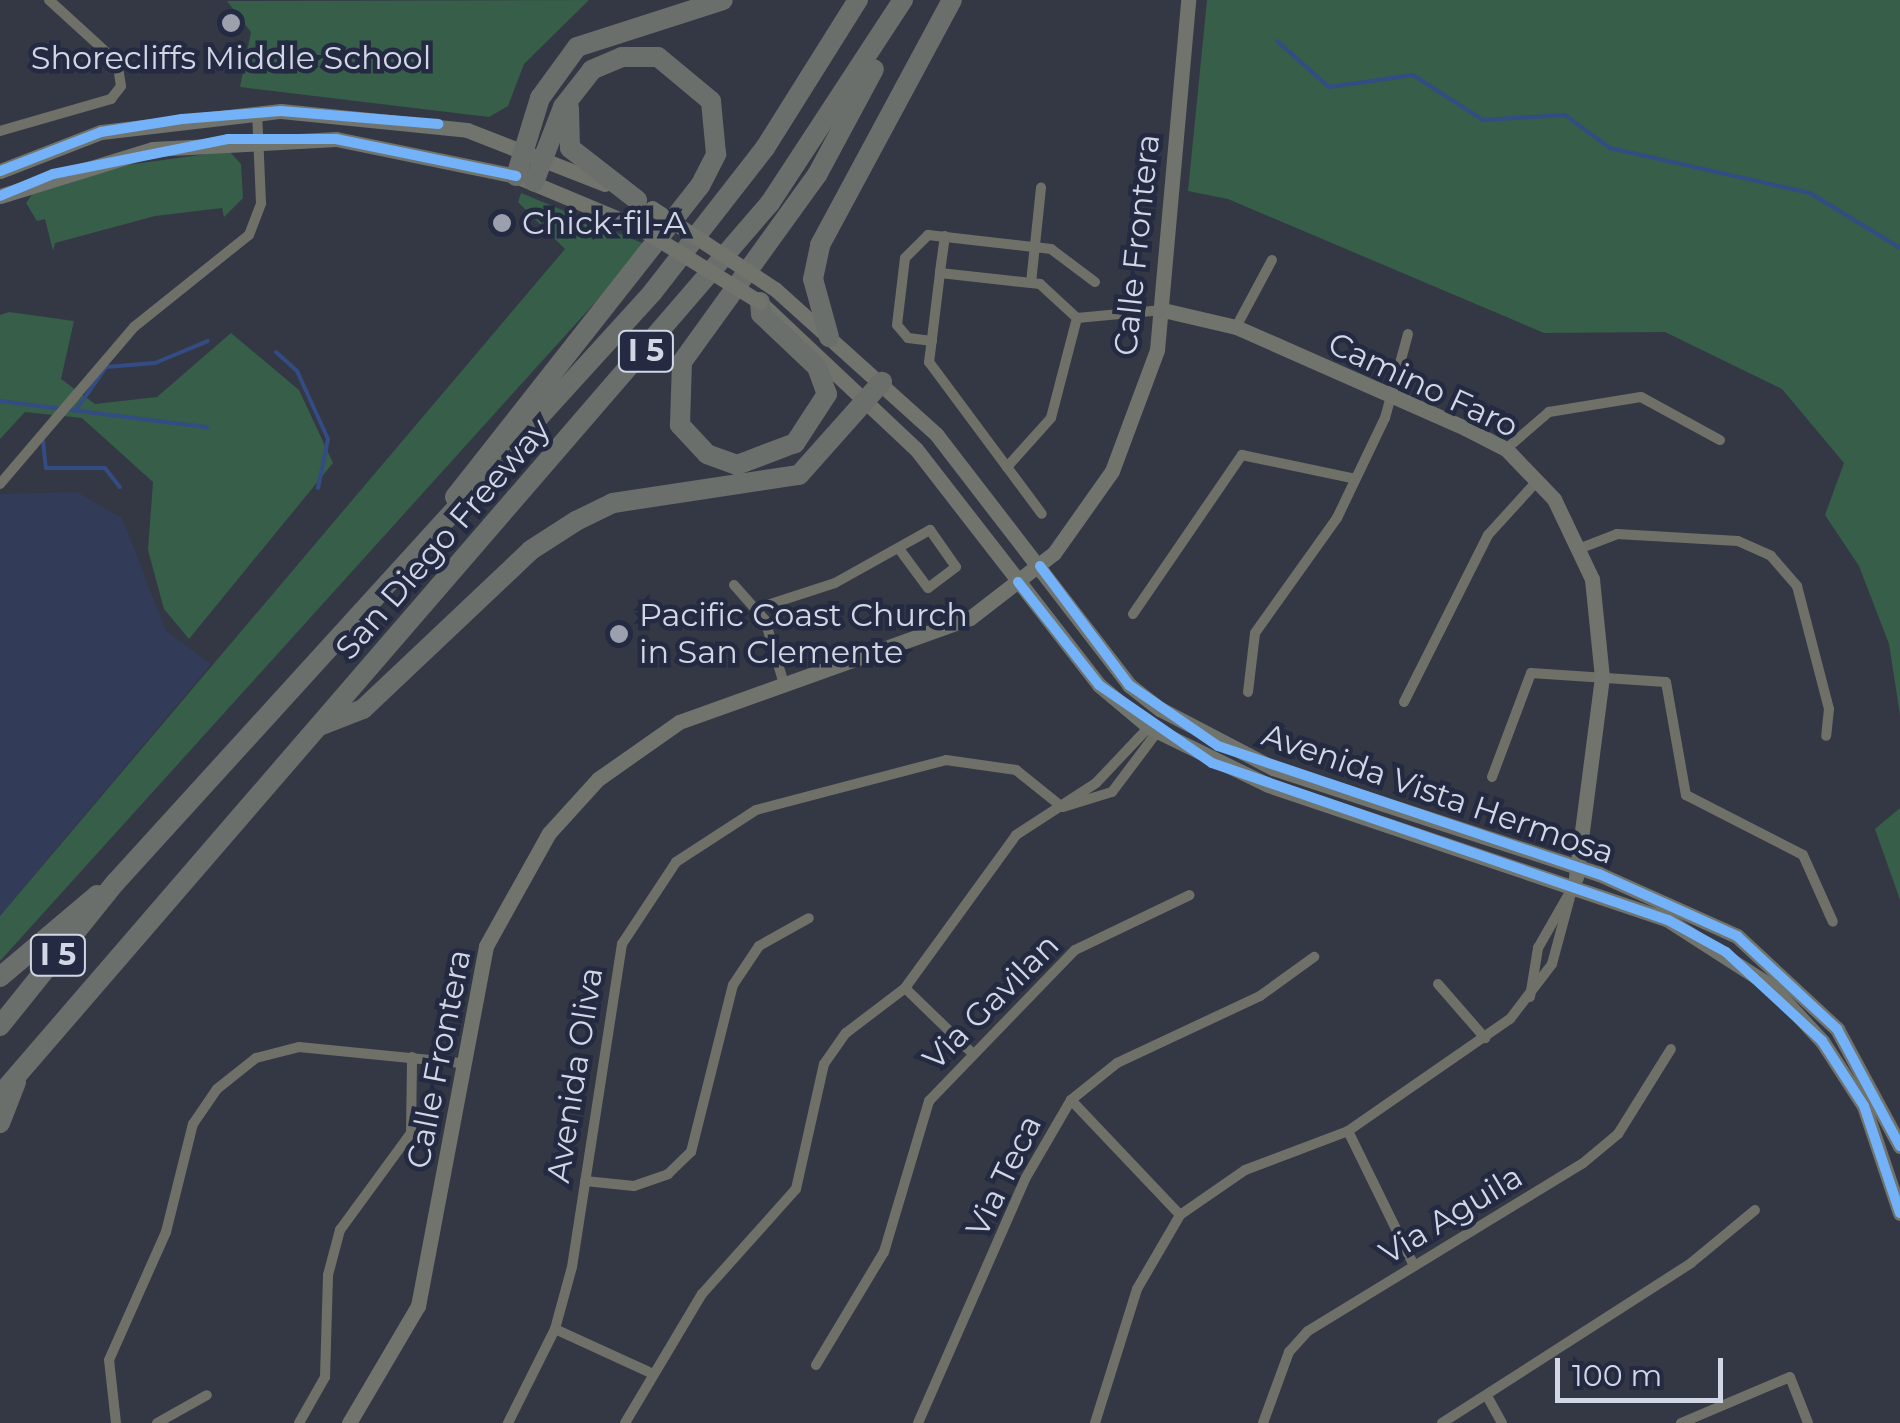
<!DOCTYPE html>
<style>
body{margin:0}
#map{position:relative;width:1900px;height:1423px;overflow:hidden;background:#343845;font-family:Montserrat,sans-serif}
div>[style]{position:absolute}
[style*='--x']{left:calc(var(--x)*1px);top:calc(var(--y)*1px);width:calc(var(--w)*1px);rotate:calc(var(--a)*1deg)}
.built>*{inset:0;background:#323b57}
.green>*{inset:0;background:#365e49}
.stream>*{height:4px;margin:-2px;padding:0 2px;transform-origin:2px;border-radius:2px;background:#334c83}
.street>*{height:10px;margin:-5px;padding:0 5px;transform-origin:5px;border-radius:5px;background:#6f7169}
.secondary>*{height:15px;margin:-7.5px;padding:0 7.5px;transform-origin:7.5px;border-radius:7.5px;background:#70746d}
.highway>*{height:20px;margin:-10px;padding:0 10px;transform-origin:10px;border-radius:10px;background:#6b6f6c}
.secondary-bridge>*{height:15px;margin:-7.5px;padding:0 7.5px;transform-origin:7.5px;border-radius:7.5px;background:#70746d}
.cycleway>*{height:10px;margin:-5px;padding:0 5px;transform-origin:5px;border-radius:5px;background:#73b2f8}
.dots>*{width:28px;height:28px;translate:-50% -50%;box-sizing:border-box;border:5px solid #232a41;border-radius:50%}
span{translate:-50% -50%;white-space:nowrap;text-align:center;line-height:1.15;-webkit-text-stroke:9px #232a41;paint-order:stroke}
.shield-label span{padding:2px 8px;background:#232a41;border:2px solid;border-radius:8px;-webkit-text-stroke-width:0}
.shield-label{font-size:30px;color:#d2d7e6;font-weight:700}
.poi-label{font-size:32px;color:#d2d7e6}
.left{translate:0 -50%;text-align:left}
.street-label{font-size:32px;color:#d2d7e6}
.scale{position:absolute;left:1555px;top:1358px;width:168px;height:45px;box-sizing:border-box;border:5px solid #d2d7e6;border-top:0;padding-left:12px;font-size:30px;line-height:35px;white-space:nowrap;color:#d2d7e6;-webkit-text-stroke:8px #232a41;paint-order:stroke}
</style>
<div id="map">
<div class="built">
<i style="clip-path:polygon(77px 492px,122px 518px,166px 631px,211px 664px,0 916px,0 494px)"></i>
</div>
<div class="green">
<i style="clip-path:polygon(589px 0,524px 64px,508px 106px,489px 117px,240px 87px,251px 32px,227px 1px)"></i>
<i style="clip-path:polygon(1207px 0,1900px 0,1900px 715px,1889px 644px,1859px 566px,1825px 515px,1844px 463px,1782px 389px,1665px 332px,1544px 333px,1228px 199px,1188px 191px)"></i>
<i style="clip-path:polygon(229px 151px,241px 164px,243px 198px,224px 217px,222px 208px,155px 216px,55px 243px,53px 251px,45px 219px,37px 221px,26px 203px,33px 193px,119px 166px)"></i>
<i style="clip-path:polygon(521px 193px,647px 245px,0 961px,0 916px,565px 249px,518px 202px)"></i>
<i style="clip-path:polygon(9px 312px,74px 321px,61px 379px,95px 404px,157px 397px,231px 333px,299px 390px,333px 463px,189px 639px,164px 609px,148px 550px,153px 482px,82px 418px,25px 412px,0 439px,0 315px)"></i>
<i style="clip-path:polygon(1900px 808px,1900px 900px,1875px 829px)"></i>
</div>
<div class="stream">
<i style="--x:1277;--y:41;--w:69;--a:41.5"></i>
<i style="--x:1329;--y:87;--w:85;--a:-8.1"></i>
<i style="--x:1413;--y:75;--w:83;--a:32.7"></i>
<i style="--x:1483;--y:120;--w:82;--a:-3.5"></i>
<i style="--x:1565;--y:115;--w:56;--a:36.3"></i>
<i style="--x:1610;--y:148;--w:205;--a:12.7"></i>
<i style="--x:1810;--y:193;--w:105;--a:31.4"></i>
<i style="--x:276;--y:352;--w:28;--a:42"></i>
<i style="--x:297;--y:371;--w:75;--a:65.5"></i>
<i style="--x:328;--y:439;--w:50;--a:101.5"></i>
<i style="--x:0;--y:401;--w:209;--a:7.2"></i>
<i style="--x:76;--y:410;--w:52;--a:-55.1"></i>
<i style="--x:106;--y:367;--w:49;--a:-4.7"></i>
<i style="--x:155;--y:363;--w:57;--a:-22.5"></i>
<i style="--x:43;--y:441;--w:27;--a:84"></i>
<i style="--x:46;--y:468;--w:59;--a:0"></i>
<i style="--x:105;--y:468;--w:24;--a:52"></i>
</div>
<div class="street">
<i style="--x:0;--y:131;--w:116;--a:-16.1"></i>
<i style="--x:111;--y:99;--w:16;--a:-52"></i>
<i style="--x:121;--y:86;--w:24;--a:-99"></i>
<i style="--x:117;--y:62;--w:92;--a:-137.6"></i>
<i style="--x:945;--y:236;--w:37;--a:98"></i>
<i style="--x:940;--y:273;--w:101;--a:6.3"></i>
<i style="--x:1040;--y:284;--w:50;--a:42.6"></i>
<i style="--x:1077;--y:318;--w:103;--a:104.6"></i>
<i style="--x:1051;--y:418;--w:66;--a:131.9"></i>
<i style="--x:940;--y:273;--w:90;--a:97"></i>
<i style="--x:929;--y:362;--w:189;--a:53.4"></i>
<i style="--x:1031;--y:283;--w:96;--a:-84"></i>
<i style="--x:1077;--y:318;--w:86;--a:-5.3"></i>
<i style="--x:1236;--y:327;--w:76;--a:-61.8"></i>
<i style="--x:932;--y:341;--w:24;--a:-173"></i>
<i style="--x:908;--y:338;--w:17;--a:-130"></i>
<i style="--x:897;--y:325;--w:67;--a:-83.2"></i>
<i style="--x:905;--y:258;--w:33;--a:-45"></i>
<i style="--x:928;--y:235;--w:124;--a:6.5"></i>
<i style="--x:1051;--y:249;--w:55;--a:36.9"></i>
<i style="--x:1506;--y:449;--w:57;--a:-40.7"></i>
<i style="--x:1549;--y:412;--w:93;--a:-9.3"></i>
<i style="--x:1641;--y:397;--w:90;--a:28.6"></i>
<i style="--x:0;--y:484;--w:206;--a:-49.5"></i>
<i style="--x:134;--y:327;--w:147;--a:-38.7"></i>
<i style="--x:249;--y:235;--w:34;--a:-69"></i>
<i style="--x:261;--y:203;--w:91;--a:-92.5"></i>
<i style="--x:1581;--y:548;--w:39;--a:-21"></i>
<i style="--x:1617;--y:534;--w:121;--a:3.3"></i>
<i style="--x:1738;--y:541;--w:36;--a:24"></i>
<i style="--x:1771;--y:556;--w:40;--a:49"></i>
<i style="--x:1797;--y:586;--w:127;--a:75.4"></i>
<i style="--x:1829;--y:709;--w:27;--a:96"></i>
<i style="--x:734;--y:585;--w:47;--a:48.5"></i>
<i style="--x:765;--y:620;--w:67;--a:73.5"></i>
<i style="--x:758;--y:608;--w:81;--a:-18"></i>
<i style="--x:835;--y:583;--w:109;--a:-29.2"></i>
<i style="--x:930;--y:530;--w:45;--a:54.9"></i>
<i style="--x:956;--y:567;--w:35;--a:143"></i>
<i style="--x:928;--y:588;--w:47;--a:-126.4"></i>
<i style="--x:1133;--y:614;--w:193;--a:-55.6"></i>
<i style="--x:1242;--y:455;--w:116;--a:11.9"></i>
<i style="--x:1248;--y:692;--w:59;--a:-83.2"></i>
<i style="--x:1255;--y:633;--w:141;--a:-54.5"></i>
<i style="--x:1337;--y:518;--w:111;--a:-64.4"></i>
<i style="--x:1385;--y:418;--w:87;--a:-74.7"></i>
<i style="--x:1404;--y:702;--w:187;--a:-63.3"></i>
<i style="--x:1488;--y:535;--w:74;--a:-47.7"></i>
<i style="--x:1492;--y:777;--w:111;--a:-69.4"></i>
<i style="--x:1531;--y:673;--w:135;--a:3.8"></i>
<i style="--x:1666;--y:682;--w:115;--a:80"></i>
<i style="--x:1686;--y:795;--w:131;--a:27.1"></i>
<i style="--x:1803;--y:855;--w:73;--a:65.9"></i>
<i style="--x:1063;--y:807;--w:51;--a:-17"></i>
<i style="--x:1112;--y:792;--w:76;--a:-53"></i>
<i style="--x:1438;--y:984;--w:72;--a:49"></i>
<i style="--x:905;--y:988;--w:92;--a:44.1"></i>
<i style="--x:1530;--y:997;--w:50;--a:-80.7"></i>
<i style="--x:1538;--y:948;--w:64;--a:-60.3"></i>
<i style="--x:1071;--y:1100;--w:158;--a:46.5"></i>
<i style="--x:1348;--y:1131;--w:150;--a:63.9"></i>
<i style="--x:585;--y:1181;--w:49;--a:5.8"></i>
<i style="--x:634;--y:1186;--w:36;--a:-19"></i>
<i style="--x:668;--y:1174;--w:32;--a:-44"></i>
<i style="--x:691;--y:1152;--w:172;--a:-75.9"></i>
<i style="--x:733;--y:985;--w:47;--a:-56.3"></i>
<i style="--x:759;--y:946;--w:57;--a:-29.2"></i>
<i style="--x:555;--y:1329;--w:103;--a:24.6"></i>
<i style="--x:816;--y:1365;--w:132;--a:-59"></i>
<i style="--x:884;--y:1252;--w:158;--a:-73.4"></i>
<i style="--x:929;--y:1101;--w:210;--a:-46"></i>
<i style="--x:1075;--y:950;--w:127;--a:-25.6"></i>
<i style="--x:1487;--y:1396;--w:31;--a:61"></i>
<i style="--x:116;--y:1423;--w:63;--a:-96.3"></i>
<i style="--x:109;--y:1360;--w:140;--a:-66"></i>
<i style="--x:166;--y:1232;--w:111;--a:-76"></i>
<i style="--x:193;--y:1124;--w:42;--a:-55.6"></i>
<i style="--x:217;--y:1089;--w:50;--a:-38.5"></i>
<i style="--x:256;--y:1058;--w:44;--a:-14.3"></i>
<i style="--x:299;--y:1047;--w:162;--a:5.7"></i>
<i style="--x:157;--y:1423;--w:57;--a:-29.2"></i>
<i style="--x:299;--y:1423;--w:53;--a:-60.5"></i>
<i style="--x:325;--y:1377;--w:102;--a:-88.3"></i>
<i style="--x:328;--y:1275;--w:47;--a:-75.1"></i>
<i style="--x:340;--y:1230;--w:120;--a:-53.8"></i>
<i style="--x:411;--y:1133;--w:76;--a:-89.2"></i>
<i style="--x:508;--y:1423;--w:105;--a:-63.4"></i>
<i style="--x:555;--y:1329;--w:64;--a:-74.7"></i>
<i style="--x:572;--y:1267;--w:327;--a:-81.2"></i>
<i style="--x:622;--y:944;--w:98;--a:-56.6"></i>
<i style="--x:676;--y:862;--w:95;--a:-33"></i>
<i style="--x:756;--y:810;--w:196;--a:-14.7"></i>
<i style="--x:946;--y:760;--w:71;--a:8.1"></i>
<i style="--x:1016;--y:770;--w:59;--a:38.8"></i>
<i style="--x:625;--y:1423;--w:150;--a:-59.2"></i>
<i style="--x:702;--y:1294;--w:141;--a:-48.2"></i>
<i style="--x:796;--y:1189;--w:128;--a:-77.4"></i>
<i style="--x:824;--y:1064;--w:38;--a:-55"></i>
<i style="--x:846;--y:1033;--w:74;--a:-37.3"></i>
<i style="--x:905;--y:988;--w:189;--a:-54"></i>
<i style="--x:1016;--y:835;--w:95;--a:-33"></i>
<i style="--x:1096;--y:783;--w:77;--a:-46.6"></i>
<i style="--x:918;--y:1423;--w:266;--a:-66.3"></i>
<i style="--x:1025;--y:1179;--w:91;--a:-59.8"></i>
<i style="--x:1071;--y:1100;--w:59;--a:-38.8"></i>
<i style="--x:1117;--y:1063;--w:158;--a:-25.1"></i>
<i style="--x:1260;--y:996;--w:67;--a:-35.8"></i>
<i style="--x:1095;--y:1423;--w:140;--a:-72.6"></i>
<i style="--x:1137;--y:1289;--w:86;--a:-59.8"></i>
<i style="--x:1180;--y:1215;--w:79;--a:-34.7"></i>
<i style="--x:1245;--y:1170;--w:110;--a:-20.7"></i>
<i style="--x:1348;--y:1131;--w:197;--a:-34.7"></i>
<i style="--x:1510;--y:1019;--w:69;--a:-52.6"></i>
<i style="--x:1552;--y:964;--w:81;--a:-74.9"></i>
<i style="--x:1263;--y:1423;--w:76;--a:-69.9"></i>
<i style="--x:1289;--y:1352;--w:28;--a:-48"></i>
<i style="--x:1308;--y:1331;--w:321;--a:-31.4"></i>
<i style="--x:1582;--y:1164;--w:47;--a:-39.8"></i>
<i style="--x:1618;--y:1134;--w:100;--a:-58.1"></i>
<i style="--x:1442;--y:1423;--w:296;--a:-32.7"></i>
<i style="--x:1691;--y:1263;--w:83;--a:-39.6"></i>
<i style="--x:1681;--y:1423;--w:118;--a:-22.9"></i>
<i style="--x:1790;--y:1377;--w:49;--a:68.6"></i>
</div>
<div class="secondary">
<i style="--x:0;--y:171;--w:108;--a:-21.1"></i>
<i style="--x:101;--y:132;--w:181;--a:-6.7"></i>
<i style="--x:281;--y:111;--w:187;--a:5.8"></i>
<i style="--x:467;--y:130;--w:148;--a:21.4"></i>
<i style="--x:0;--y:196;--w:160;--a:-17.1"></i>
<i style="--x:153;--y:149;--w:183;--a:-3.1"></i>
<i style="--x:336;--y:139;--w:184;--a:11.6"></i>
<i style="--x:516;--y:176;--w:132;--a:22.7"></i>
<i style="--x:775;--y:289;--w:217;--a:42"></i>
<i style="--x:936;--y:434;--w:317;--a:52.4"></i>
<i style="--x:1129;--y:685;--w:39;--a:38"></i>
<i style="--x:1160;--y:709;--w:127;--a:27.6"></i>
<i style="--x:1273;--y:768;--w:343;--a:18"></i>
<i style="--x:1599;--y:874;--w:151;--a:24.2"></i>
<i style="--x:1737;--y:936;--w:137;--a:42.9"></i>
<i style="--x:1837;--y:1029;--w:133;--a:61.7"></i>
<i style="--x:763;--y:305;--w:210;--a:43.3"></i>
<i style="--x:916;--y:449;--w:299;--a:52.2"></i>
<i style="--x:1099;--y:685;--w:65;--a:40"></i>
<i style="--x:1149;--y:727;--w:132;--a:26"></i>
<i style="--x:1268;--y:785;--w:422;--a:18.6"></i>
<i style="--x:1668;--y:920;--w:122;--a:32.7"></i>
<i style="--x:1771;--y:986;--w:75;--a:47.2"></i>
<i style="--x:1822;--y:1041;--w:77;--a:57.1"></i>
<i style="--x:1864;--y:1106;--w:113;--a:71.4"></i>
<i style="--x:1163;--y:310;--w:75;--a:13.1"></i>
<i style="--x:1236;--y:327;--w:250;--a:23.8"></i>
<i style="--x:1465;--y:428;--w:46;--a:27.1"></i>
<i style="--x:1506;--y:449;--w:69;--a:46.2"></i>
<i style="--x:1554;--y:499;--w:89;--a:64.6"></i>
<i style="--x:1592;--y:579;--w:99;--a:84.2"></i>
<i style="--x:1602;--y:677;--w:202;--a:97.4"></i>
<i style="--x:349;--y:1423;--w:136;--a:-59.5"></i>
<i style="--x:418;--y:1306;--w:366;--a:-79.3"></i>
<i style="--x:486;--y:946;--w:129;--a:-60.9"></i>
<i style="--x:549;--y:833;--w:73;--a:-47.8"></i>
<i style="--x:598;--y:779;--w:99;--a:-35.1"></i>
<i style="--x:679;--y:722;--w:309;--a:-19.7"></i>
<i style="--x:970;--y:618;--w:106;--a:-37.7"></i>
<i style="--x:1054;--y:553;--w:100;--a:-54.7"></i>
<i style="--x:1112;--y:471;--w:129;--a:-69.6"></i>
<i style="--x:1157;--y:350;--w:351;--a:-84.9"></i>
</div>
<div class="highway">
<i style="--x:569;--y:108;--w:40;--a:88.6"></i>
<i style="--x:570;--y:148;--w:85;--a:37.8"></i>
<i style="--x:516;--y:176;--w:82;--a:-72.9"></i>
<i style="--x:540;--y:98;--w:63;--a:-54"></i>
<i style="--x:577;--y:47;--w:153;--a:-17.8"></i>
<i style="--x:760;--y:302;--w:12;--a:85"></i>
<i style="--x:761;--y:314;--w:77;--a:43.4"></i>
<i style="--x:817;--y:367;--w:29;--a:70"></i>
<i style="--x:827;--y:394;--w:59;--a:123.1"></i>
<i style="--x:795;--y:443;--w:62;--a:159.2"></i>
<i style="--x:737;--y:465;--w:32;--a:-160"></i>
<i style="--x:707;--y:454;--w:40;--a:-133"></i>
<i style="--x:680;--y:425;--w:63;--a:-88.2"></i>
<i style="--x:682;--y:362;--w:231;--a:-54.2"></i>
<i style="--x:817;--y:175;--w:120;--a:-61.7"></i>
<i style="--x:829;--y:337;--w:60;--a:-105.4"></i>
<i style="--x:813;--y:279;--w:35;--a:-78"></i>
<i style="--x:820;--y:245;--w:278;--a:-61.7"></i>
<i style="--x:455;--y:497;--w:396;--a:-51.8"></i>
<i style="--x:700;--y:186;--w:36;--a:-63"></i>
<i style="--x:716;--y:154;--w:53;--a:-95.4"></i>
<i style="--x:711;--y:101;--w:69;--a:-140.3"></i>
<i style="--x:658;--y:57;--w:36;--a:180"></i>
<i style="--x:622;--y:57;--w:33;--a:157"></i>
<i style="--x:592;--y:70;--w:47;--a:128.1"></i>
<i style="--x:563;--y:107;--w:80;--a:111.1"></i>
<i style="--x:322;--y:725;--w:44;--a:-21.3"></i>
<i style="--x:363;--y:709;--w:231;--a:-43.4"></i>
<i style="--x:531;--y:550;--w:54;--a:-32.8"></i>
<i style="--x:576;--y:521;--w:41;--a:-25.9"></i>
<i style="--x:613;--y:503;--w:188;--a:-8.6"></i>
<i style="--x:799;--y:475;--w:125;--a:-48.3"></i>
<i style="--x:0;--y:977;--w:127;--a:-40.2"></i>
<i style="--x:0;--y:1026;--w:184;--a:-51.2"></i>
<i style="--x:115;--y:883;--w:798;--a:-47.69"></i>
<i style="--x:652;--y:293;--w:184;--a:-52.1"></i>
<i style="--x:765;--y:148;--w:175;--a:-57.9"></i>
<i style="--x:0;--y:1095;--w:1178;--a:-49.2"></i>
<i style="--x:770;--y:203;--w:243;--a:-56.8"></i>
<i style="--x:0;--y:1123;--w:44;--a:-68.7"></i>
</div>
<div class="secondary-bridge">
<i style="--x:652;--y:208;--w:147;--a:33.4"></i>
<i style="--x:638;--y:227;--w:143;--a:31.6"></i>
</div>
<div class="cycleway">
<i style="--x:0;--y:171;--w:108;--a:-21.1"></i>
<i style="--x:101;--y:132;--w:82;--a:-9.1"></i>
<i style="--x:182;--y:119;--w:99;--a:-4.6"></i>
<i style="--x:281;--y:111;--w:158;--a:4.7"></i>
<i style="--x:0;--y:196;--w:57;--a:-22.5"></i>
<i style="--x:53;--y:174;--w:178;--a:-11.3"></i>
<i style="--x:228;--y:139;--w:108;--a:0"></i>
<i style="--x:336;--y:139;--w:184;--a:11.6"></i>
<i style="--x:1040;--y:566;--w:149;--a:53.2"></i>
<i style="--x:1129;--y:685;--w:108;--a:34.4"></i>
<i style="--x:1218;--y:746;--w:402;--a:18.6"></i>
<i style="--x:1599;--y:874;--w:151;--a:24.2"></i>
<i style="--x:1737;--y:936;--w:137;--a:42.9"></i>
<i style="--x:1837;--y:1029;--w:133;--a:61.7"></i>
<i style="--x:1018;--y:582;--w:131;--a:51.8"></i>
<i style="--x:1099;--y:685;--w:137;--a:34.6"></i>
<i style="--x:1212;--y:763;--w:482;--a:19"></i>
<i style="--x:1668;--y:920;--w:66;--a:28.9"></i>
<i style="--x:1726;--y:952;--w:131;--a:42.8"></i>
<i style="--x:1822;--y:1041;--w:77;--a:57.1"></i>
<i style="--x:1864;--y:1106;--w:113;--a:71.4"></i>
</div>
<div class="dots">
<i style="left:231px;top:23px;background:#9b9fae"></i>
<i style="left:502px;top:223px;background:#9b9fae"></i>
<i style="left:619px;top:634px;background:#9b9fae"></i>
</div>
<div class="shield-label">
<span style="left:646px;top:351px">I 5</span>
<span style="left:58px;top:955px">I 5</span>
</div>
<div class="poi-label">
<span style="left:231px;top:58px">Shorecliffs Middle School</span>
<span class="left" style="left:522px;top:223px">Chick-fil-A</span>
<span class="left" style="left:639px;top:634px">Pacific Coast Church<br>in San Clemente</span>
</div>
<div class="street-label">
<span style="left:1137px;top:245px;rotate:-84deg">Calle Frontera</span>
<span style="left:1423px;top:385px;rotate:25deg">Camino Faro</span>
<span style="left:443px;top:539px;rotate:-49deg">San Diego Freeway</span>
<span style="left:1438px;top:794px;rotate:19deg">Avenida Vista Hermosa</span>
<span style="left:991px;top:1002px;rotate:-45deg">Via Gavilan</span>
<span style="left:439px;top:1059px;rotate:-79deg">Calle Frontera</span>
<span style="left:575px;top:1075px;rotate:-81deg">Avenida Oliva</span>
<span style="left:1004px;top:1176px;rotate:-64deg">Via Teca</span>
<span style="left:1451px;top:1215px;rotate:-31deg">Via Aguila</span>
</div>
<div class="scale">100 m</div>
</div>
